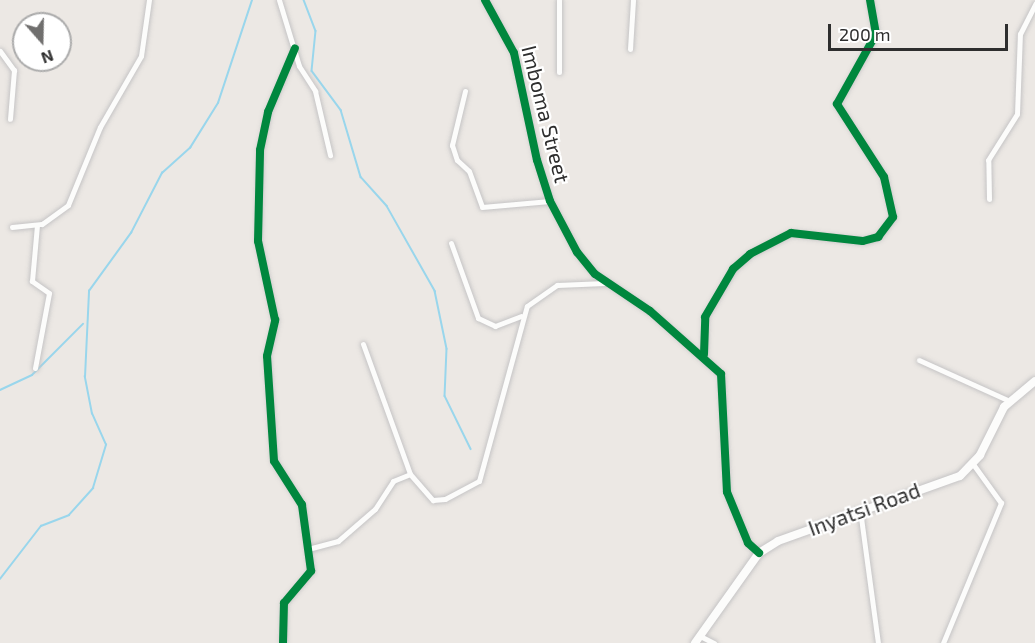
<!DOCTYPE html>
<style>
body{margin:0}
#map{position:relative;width:1035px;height:643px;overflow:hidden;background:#ece8e4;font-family:"Exo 2",sans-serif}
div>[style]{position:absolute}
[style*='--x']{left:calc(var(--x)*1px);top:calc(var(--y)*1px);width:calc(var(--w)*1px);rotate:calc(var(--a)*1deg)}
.stream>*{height:1.5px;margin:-0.75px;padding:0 0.75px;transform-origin:0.75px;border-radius:0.75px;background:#99d6ec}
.roads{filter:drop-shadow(0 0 2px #c5c4c5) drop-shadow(0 0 2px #c5c4c5)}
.street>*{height:5px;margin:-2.5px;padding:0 2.5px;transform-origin:2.5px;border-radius:2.5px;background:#fcfcfb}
.secondary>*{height:8px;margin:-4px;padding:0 4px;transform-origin:4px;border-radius:4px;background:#fcfcfb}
.cycleway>*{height:8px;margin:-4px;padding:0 4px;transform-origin:4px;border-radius:4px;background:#00873e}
span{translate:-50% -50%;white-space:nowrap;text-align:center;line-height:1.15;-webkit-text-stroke:4.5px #fff;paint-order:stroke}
.street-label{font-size:21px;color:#2e2e2e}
.north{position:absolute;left:12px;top:12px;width:60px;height:60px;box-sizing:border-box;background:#fff;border:2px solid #ababab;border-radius:50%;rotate:160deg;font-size:16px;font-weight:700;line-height:24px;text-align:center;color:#2e2e2e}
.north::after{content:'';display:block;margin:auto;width:21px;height:27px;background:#706f6e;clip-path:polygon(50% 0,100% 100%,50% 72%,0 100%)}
.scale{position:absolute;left:828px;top:24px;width:180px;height:27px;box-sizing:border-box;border:3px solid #2e2e2e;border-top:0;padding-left:8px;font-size:18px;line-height:21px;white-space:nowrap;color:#2e2e2e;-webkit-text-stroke:4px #fff;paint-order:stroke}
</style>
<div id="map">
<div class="stream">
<i style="--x:304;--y:0;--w:33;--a:69"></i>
<i style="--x:316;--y:31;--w:40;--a:95.7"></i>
<i style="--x:312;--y:71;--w:49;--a:53.4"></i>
<i style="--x:341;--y:110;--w:70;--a:73.4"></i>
<i style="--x:361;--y:177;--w:39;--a:48"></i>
<i style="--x:387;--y:206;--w:98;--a:60.5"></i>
<i style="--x:435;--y:291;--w:59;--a:78.3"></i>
<i style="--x:447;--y:349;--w:47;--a:92.4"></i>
<i style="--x:445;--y:396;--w:59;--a:63.9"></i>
<i style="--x:0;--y:390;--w:35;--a:-25"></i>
<i style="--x:32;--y:375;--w:72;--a:-45"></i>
<i style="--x:0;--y:579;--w:67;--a:-52.3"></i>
<i style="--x:41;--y:526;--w:30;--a:-21"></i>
<i style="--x:69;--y:515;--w:36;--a:-48"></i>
<i style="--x:93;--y:488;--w:45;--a:-73.2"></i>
<i style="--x:106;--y:445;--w:34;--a:-114"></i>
<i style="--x:92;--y:414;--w:38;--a:-101"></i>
<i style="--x:85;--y:377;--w:86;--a:-87.3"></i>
<i style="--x:89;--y:291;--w:72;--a:-54.1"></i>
<i style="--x:131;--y:233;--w:68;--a:-62.7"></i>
<i style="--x:162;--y:173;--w:38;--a:-42"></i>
<i style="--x:190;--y:148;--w:53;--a:-58.1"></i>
<i style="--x:218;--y:103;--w:108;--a:-71.7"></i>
</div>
<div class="roads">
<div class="street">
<i style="--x:279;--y:0;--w:69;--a:73.1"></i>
<i style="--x:299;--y:66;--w:30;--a:57"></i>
<i style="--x:315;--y:91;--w:66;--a:76.8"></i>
<i style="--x:485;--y:0;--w:60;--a:61.3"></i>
<i style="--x:514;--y:53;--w:109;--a:77.9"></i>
<i style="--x:537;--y:160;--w:43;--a:72.4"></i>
<i style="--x:550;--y:201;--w:58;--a:62.1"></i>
<i style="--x:577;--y:252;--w:28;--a:51"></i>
<i style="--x:595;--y:274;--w:66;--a:33.9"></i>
<i style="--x:650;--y:311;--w:95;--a:41.6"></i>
<i style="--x:721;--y:374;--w:118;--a:87.1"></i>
<i style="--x:727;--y:492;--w:55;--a:67.6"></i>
<i style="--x:748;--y:543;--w:15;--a:42"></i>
<i style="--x:559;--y:0;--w:72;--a:90"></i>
<i style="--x:630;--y:49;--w:49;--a:-86.5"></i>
<i style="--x:0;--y:51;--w:24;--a:54"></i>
<i style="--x:14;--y:70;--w:49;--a:94.7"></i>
<i style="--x:465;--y:91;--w:56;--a:103.5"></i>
<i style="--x:452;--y:145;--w:16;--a:72"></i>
<i style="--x:457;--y:160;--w:16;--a:43"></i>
<i style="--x:469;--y:171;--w:38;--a:70"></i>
<i style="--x:482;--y:207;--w:68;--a:-5"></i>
<i style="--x:989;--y:199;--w:39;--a:-91"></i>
<i style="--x:988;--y:160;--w:54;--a:-57.8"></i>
<i style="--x:1017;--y:114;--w:80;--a:-87.9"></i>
<i style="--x:1020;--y:34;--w:34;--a:-63"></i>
<i style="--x:12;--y:227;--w:30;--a:-6"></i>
<i style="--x:42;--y:224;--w:32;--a:-36"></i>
<i style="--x:68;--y:205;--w:84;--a:-67.7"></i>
<i style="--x:100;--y:127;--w:82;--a:-60"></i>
<i style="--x:141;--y:56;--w:57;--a:-81.9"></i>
<i style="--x:451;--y:243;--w:80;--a:70.2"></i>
<i style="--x:478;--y:318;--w:19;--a:25"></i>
<i style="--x:495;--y:326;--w:28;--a:-21"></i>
<i style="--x:363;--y:344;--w:138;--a:70.1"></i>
<i style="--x:410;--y:474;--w:35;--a:49"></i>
<i style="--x:433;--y:500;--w:12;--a:-5"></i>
<i style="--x:445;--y:499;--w:38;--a:-28"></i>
<i style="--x:479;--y:481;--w:181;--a:-74.7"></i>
<i style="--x:527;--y:306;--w:37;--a:-35"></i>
<i style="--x:557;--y:285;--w:48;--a:-2.4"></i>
<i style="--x:704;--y:354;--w:37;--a:-88"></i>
<i style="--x:705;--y:317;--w:56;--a:-59.7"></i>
<i style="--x:733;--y:269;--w:23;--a:-41"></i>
<i style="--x:750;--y:254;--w:46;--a:-27.1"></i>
<i style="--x:791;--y:233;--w:72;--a:6.3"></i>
<i style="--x:863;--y:241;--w:16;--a:-15"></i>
<i style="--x:878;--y:237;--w:25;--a:-53"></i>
<i style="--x:893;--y:217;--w:41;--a:-102.7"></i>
<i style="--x:884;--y:177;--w:87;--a:-122.8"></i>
<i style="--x:837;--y:104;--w:80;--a:-60.9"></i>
<i style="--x:876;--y:34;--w:35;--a:-100"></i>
<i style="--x:919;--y:360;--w:100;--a:24.3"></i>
<i style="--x:35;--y:368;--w:76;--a:-79.4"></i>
<i style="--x:49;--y:293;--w:21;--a:-145"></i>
<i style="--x:32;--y:281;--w:56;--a:-84.9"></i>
<i style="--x:860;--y:510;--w:134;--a:82.3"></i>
<i style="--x:308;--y:549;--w:31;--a:-15"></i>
<i style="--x:338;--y:541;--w:49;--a:-40.9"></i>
<i style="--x:375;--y:509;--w:33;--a:-57"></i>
<i style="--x:393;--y:481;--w:18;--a:-22"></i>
<i style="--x:700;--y:636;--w:16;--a:27"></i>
<i style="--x:283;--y:643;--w:40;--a:-88.6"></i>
<i style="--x:284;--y:603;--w:42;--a:-49.8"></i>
<i style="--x:311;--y:571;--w:67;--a:-97.8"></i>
<i style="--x:302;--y:505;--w:52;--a:-122.5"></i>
<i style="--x:274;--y:461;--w:105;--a:-93.8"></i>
<i style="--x:267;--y:356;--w:37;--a:-77"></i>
<i style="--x:275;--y:320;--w:81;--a:-102.1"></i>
<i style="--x:258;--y:241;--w:91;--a:-88.7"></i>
<i style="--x:260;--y:150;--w:39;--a:-78"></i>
<i style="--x:268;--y:112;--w:69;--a:-67.1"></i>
<i style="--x:943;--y:643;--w:152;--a:-67.5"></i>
<i style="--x:1001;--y:503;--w:48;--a:-125.7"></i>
</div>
<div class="secondary">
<i style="--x:695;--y:643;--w:110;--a:-54.6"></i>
<i style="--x:759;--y:553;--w:22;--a:-32"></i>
<i style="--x:778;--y:541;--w:193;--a:-19.7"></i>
<i style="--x:960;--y:476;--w:29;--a:-46"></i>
<i style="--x:980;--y:455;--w:54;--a:-63.4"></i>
<i style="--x:1004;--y:407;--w:40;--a:-40"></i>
</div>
</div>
<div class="cycleway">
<i style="--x:485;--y:0;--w:60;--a:61.3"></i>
<i style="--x:514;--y:53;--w:109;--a:77.9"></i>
<i style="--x:537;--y:160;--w:43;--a:72.4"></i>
<i style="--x:550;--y:201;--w:58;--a:62.1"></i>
<i style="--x:577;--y:252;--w:28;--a:51"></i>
<i style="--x:595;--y:274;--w:66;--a:33.9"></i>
<i style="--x:650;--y:311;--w:95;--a:41.6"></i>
<i style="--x:721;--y:374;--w:118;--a:87.1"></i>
<i style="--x:727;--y:492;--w:55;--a:67.6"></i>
<i style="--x:748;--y:543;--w:15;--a:42"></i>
<i style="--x:704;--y:354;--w:37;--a:-88"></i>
<i style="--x:705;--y:317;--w:56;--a:-59.7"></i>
<i style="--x:733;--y:269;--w:23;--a:-41"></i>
<i style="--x:750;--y:254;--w:46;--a:-27.1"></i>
<i style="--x:791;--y:233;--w:72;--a:6.3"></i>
<i style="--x:863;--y:241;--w:16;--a:-15"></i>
<i style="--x:878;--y:237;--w:25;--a:-53"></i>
<i style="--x:893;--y:217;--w:41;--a:-102.7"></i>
<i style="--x:884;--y:177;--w:87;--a:-122.8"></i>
<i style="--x:837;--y:104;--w:80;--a:-60.9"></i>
<i style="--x:876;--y:34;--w:35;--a:-100"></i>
<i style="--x:283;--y:643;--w:40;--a:-88.6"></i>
<i style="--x:284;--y:603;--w:42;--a:-49.8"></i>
<i style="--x:311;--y:571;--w:67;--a:-97.8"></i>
<i style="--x:302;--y:505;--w:52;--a:-122.5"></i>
<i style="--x:274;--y:461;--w:105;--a:-93.8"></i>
<i style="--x:267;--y:356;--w:37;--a:-77"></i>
<i style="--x:275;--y:320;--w:81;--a:-102.1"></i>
<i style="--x:258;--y:241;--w:91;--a:-88.7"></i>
<i style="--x:260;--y:150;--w:39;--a:-78"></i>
<i style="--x:268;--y:112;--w:69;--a:-67.1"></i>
</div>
<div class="street-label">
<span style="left:546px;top:114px;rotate:76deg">Imboma Street</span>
<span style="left:864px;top:509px;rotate:-20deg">Inyatsi Road</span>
</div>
<div class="north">N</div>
<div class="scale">200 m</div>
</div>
